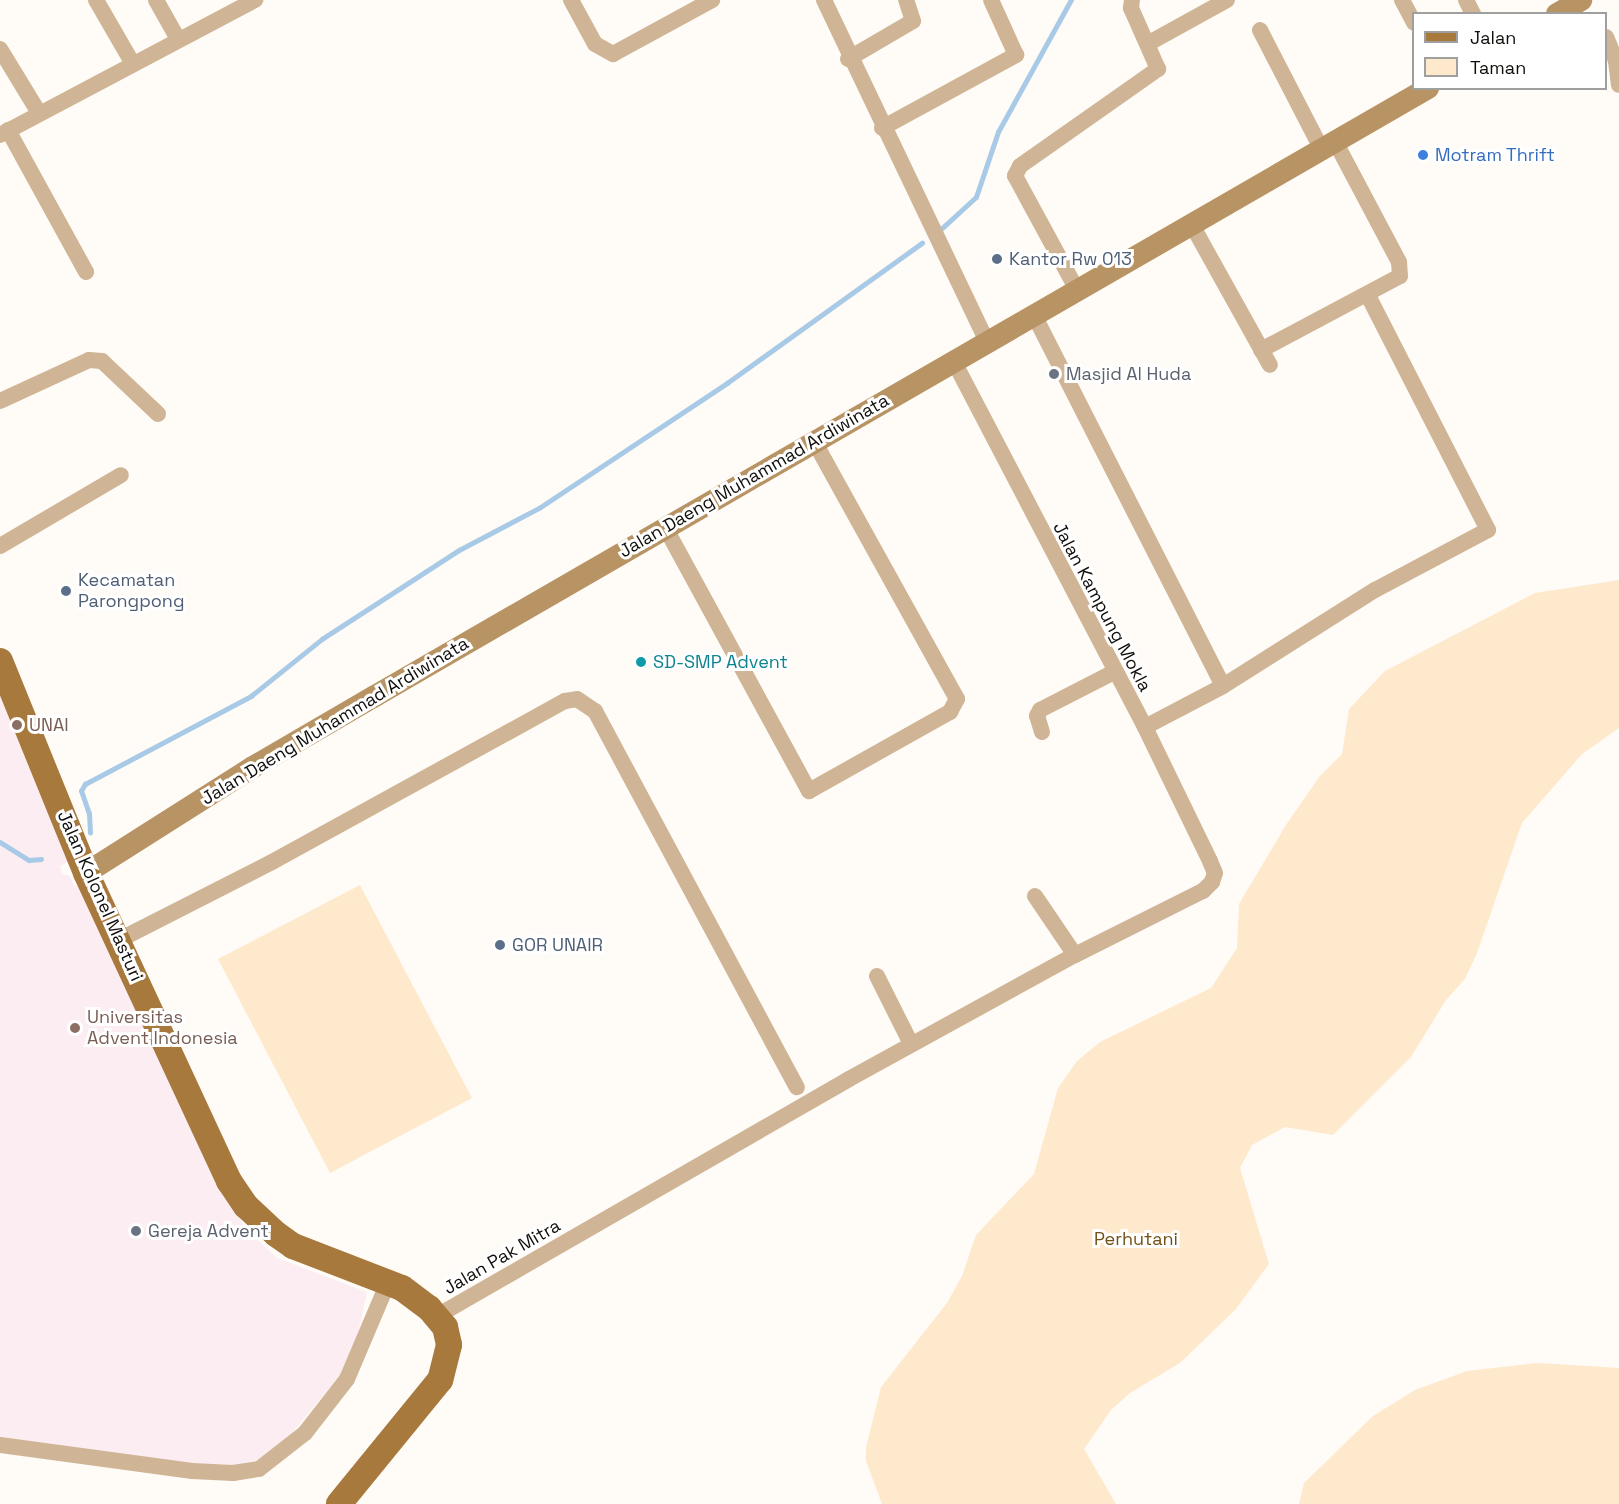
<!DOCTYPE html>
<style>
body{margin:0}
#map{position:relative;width:1619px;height:1504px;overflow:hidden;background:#fffbf6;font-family:"Space Grotesk",sans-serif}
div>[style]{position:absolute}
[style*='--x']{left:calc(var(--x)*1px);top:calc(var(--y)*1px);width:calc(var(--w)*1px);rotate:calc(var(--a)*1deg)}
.education>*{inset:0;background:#fcedf2}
.green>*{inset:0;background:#ffe9cd}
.stream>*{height:4.5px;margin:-2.25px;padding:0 2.25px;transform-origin:2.25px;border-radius:2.25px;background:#a8cae6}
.street>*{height:16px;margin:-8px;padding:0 8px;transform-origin:8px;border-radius:8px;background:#cfb596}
.secondary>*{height:22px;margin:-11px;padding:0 11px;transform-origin:11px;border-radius:11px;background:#b89363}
.primary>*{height:26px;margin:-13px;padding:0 13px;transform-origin:13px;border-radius:13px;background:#a7793c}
.dots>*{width:16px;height:16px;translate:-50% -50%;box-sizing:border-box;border:3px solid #fff;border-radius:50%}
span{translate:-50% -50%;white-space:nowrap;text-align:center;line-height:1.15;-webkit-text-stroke:6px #fff;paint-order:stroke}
.shop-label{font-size:18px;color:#366cbe}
.left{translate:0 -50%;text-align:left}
.service-label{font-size:18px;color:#4e5e75}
.worship-label{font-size:18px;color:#5b616d}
.street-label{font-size:18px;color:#100e0b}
.culture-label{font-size:18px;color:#0d838f}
.education-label{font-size:18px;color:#785e54}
.park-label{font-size:18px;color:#724f17}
.legend{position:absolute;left:1412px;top:12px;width:195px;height:78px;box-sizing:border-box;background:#fff;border:2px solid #9f9f9d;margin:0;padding:8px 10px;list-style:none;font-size:18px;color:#100e0b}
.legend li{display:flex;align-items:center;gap:12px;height:30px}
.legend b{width:30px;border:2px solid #9f9f9d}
</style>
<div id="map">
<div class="education">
<i style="clip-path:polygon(0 692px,72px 860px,60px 866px,62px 874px,70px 876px,74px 886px,87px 884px,215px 1170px,245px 1228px,277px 1258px,367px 1292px,356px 1342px,340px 1376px,286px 1440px,260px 1459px,234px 1465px,201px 1464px,0 1440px)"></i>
</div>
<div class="green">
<i style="clip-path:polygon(1619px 580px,1619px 728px,1582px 754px,1522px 823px,1477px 953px,1465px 979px,1446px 1000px,1411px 1057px,1333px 1135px,1285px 1127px,1252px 1145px,1240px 1168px,1269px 1264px,1236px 1309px,1180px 1363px,1130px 1393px,1111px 1410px,1084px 1449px,1116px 1504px,882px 1504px,866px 1461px,866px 1447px,881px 1387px,947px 1303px,962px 1276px,976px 1235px,1034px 1174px,1058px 1088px,1077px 1061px,1100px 1042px,1211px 988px,1237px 948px,1239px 904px,1286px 825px,1319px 777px,1342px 754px,1349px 709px,1385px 671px,1535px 593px)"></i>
<i style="clip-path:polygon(360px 885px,472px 1098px,330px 1173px,218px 959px)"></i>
<i style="clip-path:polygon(1538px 1363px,1619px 1368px,1619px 1504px,1299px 1504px,1304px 1483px,1373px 1416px,1415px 1390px,1467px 1371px)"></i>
</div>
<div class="stream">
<i style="--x:939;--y:231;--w:50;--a:-42.6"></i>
<i style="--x:976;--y:197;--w:69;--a:-71.3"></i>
<i style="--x:998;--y:132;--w:151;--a:-61.1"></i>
<i style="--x:90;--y:833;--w:19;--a:-93"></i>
<i style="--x:89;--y:814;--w:24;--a:-109"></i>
<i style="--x:81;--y:791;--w:8;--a:-60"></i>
<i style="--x:85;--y:784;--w:188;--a:-27.9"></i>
<i style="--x:251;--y:696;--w:91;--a:-38.8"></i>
<i style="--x:322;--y:639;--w:163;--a:-33"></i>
<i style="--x:459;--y:550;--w:90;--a:-27.7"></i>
<i style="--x:539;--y:508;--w:226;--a:-33.6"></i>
<i style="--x:727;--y:383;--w:240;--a:-35.7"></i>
<i style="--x:0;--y:842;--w:34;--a:32"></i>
<i style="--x:29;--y:860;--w:12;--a:-5"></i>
</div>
<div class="street">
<i style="--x:96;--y:0;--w:74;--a:60"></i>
<i style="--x:156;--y:0;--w:45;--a:60.6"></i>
<i style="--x:571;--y:0;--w:50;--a:61.4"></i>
<i style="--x:595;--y:44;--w:21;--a:29"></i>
<i style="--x:613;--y:54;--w:113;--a:-28.6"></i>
<i style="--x:824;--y:0;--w:379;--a:64.5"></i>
<i style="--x:1402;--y:0;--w:26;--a:62"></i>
<i style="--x:1466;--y:0;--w:16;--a:63"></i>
<i style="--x:1260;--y:30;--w:133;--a:62.7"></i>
<i style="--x:1606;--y:37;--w:26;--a:67"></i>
<i style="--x:1616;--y:61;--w:24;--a:83"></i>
<i style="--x:1149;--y:43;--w:89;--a:-28.9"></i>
<i style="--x:0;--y:49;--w:75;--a:58.6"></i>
<i style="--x:848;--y:59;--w:75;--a:-30.3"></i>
<i style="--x:913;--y:21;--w:22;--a:-108"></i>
<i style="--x:882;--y:128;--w:153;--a:-28.6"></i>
<i style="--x:1016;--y:55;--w:60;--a:-114.4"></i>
<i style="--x:8;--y:130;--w:162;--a:61.2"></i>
<i style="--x:0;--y:135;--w:289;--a:-27.9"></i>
<i style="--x:1192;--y:225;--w:160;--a:60.9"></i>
<i style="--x:1077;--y:290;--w:130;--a:-118.5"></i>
<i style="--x:1015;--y:176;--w:11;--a:-63"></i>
<i style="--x:1020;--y:166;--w:169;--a:-35.1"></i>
<i style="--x:1158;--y:69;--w:67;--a:-113.9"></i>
<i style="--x:1131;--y:8;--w:8;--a:-83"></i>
<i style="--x:1034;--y:315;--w:416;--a:63"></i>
<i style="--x:1261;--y:350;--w:157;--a:-28"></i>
<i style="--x:1400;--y:276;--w:14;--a:-94"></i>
<i style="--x:1399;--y:262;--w:137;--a:-117.9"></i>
<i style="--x:0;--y:401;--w:98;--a:-24.7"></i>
<i style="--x:89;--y:360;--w:13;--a:4"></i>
<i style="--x:102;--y:361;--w:77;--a:43.4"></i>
<i style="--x:665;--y:527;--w:301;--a:61.4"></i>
<i style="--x:809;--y:791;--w:162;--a:-29.3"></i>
<i style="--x:950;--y:712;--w:15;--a:-62"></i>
<i style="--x:957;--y:699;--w:295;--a:-119"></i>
<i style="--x:0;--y:546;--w:140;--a:-30.4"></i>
<i style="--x:1145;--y:727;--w:88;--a:-27.7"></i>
<i style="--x:1223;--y:686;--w:180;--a:-32.3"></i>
<i style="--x:1375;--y:590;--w:128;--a:-28"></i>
<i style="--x:1488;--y:530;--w:264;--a:-117.1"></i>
<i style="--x:1042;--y:732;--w:17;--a:-107"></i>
<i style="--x:1037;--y:716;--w:7;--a:-63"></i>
<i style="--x:1040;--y:710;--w:83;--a:-27.2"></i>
<i style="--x:1035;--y:896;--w:71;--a:55.9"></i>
<i style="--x:119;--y:940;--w:172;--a:-27"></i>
<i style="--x:272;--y:862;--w:334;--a:-28.8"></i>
<i style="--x:565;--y:701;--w:12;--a:-9"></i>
<i style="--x:577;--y:699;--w:22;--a:34"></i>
<i style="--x:595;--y:711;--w:427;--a:61.8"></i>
<i style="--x:877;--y:976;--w:76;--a:63.4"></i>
<i style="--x:437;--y:1316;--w:475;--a:-29.9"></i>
<i style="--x:849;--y:1079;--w:258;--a:-28.8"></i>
<i style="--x:1075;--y:955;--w:143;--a:-26.6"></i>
<i style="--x:1203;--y:891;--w:13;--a:-45"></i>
<i style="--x:1212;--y:882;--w:9;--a:-72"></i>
<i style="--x:1215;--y:873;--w:13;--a:-113"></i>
<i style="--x:1210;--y:861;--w:149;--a:-115.9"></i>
<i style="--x:1145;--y:727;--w:414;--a:-117.6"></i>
<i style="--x:0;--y:1445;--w:194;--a:7.7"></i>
<i style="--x:192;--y:1471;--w:41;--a:2.8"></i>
<i style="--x:233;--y:1473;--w:26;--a:-9"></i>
<i style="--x:259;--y:1469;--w:58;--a:-38"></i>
<i style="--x:305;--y:1433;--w:68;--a:-52.1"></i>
<i style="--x:347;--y:1379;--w:108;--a:-67"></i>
</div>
<div class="secondary">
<i style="--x:1557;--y:14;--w:28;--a:-30"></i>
<i style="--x:86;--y:873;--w:198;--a:-32.4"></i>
<i style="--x:253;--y:767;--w:141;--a:-30.2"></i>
<i style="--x:375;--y:696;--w:1216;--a:-30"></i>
</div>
<div class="primary">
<i style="--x:0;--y:661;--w:229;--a:67.9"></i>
<i style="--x:86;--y:873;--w:340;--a:65.1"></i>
<i style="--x:229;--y:1181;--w:30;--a:56"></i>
<i style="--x:246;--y:1206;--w:41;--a:43"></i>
<i style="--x:276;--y:1234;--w:21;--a:35"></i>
<i style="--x:293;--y:1246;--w:117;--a:21.1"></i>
<i style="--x:402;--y:1288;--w:34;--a:37"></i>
<i style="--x:429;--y:1308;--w:25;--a:50"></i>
<i style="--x:445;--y:1327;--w:18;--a:77"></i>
<i style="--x:449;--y:1345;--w:36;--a:104"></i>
<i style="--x:440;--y:1380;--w:160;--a:129.2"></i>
</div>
<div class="dots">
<i style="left:1423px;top:155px;background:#3f7fe0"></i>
<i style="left:997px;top:259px;background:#5c6f8a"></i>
<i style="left:1054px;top:374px;background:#6b7280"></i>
<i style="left:66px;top:591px;background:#5c6f8a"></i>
<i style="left:641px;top:662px;background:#0f9aa8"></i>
<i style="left:17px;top:725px;background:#8d6e63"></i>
<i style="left:500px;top:945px;background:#5c6f8a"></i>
<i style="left:75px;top:1028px;background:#8d6e63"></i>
<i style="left:136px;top:1231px;background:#6b7280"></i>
</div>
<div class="shop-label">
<span class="left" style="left:1435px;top:155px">Motram Thrift</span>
</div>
<div class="service-label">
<span class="left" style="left:1009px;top:259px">Kantor Rw 013</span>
<span class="left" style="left:78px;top:591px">Kecamatan<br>Parongpong</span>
<span class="left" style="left:512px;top:945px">GOR UNAIR</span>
</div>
<div class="worship-label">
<span class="left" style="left:1066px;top:374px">Masjid Al Huda</span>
<span class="left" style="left:148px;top:1231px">Gereja Advent</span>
</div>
<div class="street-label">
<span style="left:754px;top:476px;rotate:-30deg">Jalan Daeng Muhammad Ardiwinata</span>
<span style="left:1102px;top:607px;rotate:62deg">Jalan Kampung Mokla</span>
<span style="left:335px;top:721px;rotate:-31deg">Jalan Daeng Muhammad Ardiwinata</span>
<span style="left:100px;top:896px;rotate:66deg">Jalan Kolonel Masturi</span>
<span style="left:502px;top:1257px;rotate:-30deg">Jalan Pak Mitra</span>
</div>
<div class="culture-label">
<span class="left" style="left:653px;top:662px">SD-SMP Advent</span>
</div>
<div class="education-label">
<span class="left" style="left:29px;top:725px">UNAI</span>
<span class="left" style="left:87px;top:1028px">Universitas<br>Advent Indonesia</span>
</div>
<div class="park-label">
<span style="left:1136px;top:1239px">Perhutani</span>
</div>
<ul class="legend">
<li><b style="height:8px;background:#a7793c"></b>Jalan</li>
<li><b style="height:16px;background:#ffe9cd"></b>Taman</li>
</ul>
</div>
